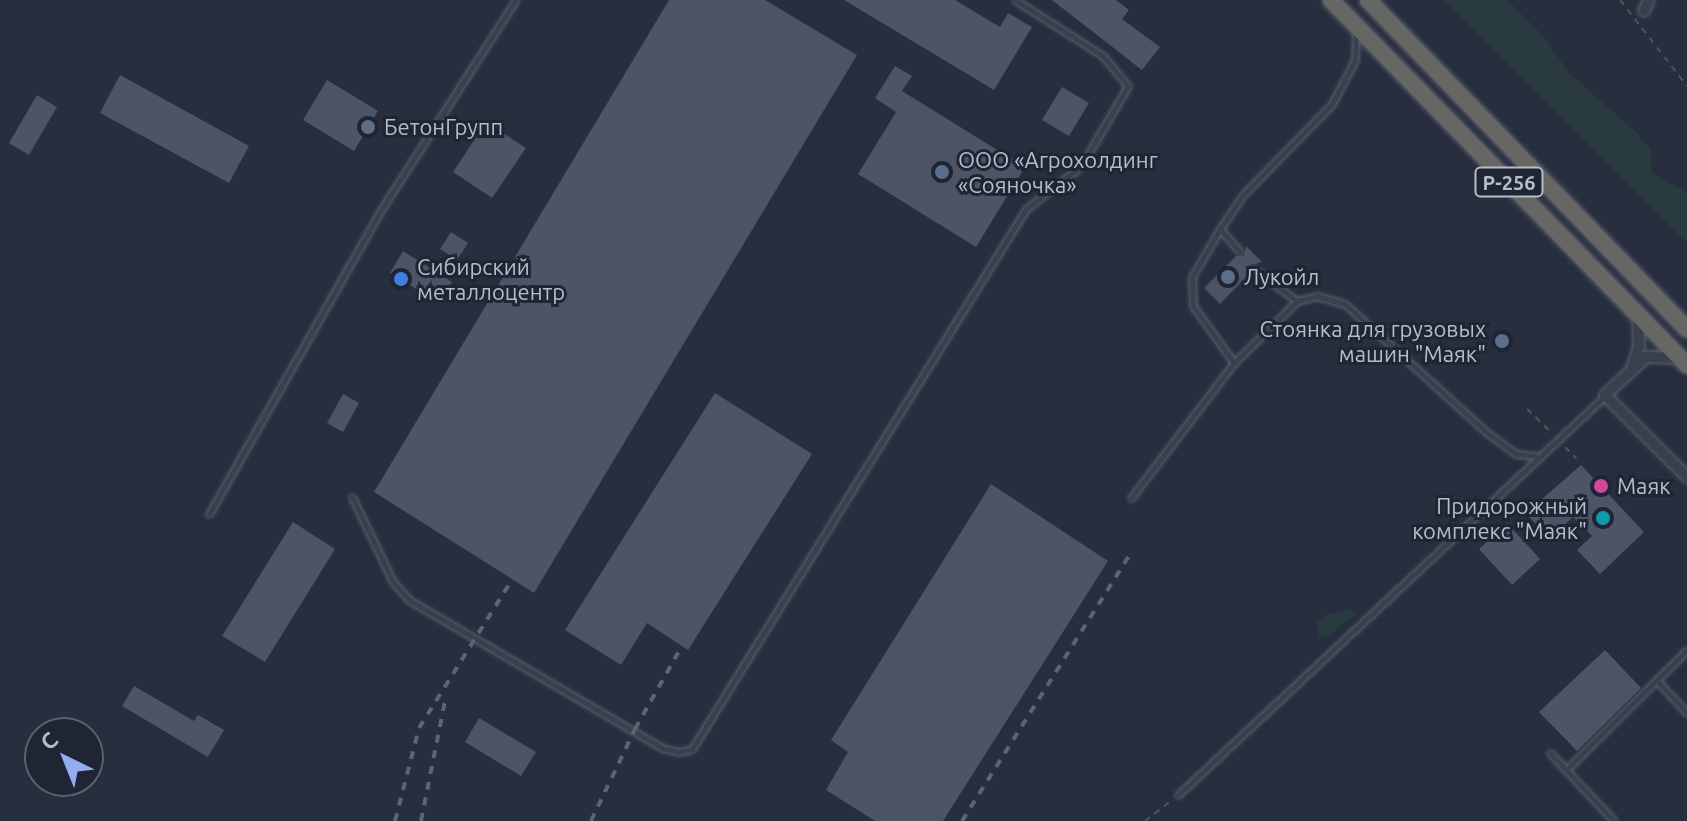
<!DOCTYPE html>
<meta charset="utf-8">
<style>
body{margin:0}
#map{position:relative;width:1687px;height:821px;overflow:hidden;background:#272e3e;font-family:Ubuntu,sans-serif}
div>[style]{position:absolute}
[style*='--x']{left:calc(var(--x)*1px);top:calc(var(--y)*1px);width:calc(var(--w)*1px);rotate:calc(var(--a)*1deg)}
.green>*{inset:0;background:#2a3b40}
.building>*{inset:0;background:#4d5466}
.path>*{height:2px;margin-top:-1px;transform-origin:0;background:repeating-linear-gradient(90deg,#49585e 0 6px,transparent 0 12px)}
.roads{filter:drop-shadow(0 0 2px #585e6c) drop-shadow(0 0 2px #585e6c)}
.service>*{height:5px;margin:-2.5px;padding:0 2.5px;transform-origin:2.5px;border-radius:2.5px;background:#3b404e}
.minor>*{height:10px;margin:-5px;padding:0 5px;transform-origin:5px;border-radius:5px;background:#3b404e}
.trunk>*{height:16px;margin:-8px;padding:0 8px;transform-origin:8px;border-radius:8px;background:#666663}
.rail>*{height:4px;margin-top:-2px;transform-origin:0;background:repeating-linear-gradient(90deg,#5d6474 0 8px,transparent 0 16px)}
.dots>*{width:22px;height:22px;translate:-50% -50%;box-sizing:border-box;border:4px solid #1f2533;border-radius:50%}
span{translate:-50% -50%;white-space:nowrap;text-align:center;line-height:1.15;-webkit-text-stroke:6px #1f2533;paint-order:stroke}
.shield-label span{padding:2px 6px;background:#1f2533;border:2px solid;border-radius:6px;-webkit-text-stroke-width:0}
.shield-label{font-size:20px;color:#b7bcc9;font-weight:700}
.poi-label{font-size:22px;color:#b7bcc9}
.left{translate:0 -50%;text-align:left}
.right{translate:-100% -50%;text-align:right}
.north{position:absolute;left:24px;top:717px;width:80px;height:80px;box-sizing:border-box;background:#1f2533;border:2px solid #5c616f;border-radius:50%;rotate:317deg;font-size:22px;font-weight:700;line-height:32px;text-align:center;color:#b7bcc9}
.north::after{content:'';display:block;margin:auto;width:28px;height:36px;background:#94acf1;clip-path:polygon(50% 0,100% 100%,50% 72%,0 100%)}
</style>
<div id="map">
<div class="green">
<i style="clip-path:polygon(1444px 0,1507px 0,1545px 38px,1569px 73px,1637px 133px,1651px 151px,1651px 172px,1687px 193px,1687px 243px)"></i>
<i style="clip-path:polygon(1350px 609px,1356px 615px,1326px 637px,1319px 637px,1317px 623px,1325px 615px)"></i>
</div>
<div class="building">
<i style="clip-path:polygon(669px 0,765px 0,857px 55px,534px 593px,374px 492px)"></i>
<i style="clip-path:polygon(844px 0,955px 0,1000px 27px,1008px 13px,1032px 27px,994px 90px)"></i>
<i style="clip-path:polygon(1052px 0,1116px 0,1129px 10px,1122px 19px,1160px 47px,1142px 70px)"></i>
<i style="clip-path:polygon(895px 66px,912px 76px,902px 91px,1025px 167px,976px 247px,858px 174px,896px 112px,875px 98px)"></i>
<i style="clip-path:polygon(120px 75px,249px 146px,229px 183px,100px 113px)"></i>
<i style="clip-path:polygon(327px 80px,378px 111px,354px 151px,303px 120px)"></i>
<i style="clip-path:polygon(1062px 87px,1089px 103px,1069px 136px,1042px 120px)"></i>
<i style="clip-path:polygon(37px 95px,57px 107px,29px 155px,9px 143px)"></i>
<i style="clip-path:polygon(486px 122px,526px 148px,492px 198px,453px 172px)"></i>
<i style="clip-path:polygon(451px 232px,468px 243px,457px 260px,440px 249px)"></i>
<i style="clip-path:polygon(1246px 246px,1262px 262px,1250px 265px,1250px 273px,1220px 304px,1204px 288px,1236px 256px,1244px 256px)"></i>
<i style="clip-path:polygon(403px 251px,452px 282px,439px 303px,390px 273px)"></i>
<i style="clip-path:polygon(715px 393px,812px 454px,688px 650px,647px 623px,621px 665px,565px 630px)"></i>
<i style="clip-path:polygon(343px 394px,359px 403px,343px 432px,327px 423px)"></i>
<i style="clip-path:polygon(1581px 465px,1644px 532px,1600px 574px,1577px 550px,1592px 536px,1573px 517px,1549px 539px,1526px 513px)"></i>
<i style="clip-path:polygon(991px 484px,1108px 561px,943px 821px,875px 821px,826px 790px,848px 752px,831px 740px)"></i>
<i style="clip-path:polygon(293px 522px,335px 549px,265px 662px,222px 636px)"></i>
<i style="clip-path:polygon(1507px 523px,1540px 559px,1512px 585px,1479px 549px)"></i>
<i style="clip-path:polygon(1605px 650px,1641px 688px,1577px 751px,1539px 712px)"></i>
<i style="clip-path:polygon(134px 686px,194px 721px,198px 715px,224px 730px,208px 757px,122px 706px)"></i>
<i style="clip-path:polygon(479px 718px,536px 752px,521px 776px,465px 742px)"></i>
</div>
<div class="path">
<i style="--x:1620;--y:0;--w:109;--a:52.1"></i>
<i style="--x:1527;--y:409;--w:35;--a:44"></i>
<i style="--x:1565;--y:447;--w:16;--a:45"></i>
<i style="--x:1145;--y:821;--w:33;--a:-38"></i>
</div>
<div class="roads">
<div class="service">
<i style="--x:1240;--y:252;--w:30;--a:-131"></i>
<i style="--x:1220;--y:229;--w:40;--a:-56"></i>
<i style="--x:1242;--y:196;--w:129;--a:-45.6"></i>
<i style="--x:1332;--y:104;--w:50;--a:-62.4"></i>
<i style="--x:1355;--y:60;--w:28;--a:-88"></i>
<i style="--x:1254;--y:269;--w:54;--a:36.7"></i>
<i style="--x:1234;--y:363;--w:88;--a:-44.5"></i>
<i style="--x:1297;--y:301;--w:21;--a:-14"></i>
<i style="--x:1317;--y:296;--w:29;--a:16"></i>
<i style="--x:1345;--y:304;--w:190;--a:42.2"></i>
<i style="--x:1486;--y:432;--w:37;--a:36"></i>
<i style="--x:1516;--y:454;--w:20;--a:6"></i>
<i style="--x:352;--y:497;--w:94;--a:64.2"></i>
<i style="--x:393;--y:582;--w:24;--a:48"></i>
<i style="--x:409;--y:600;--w:293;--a:30.3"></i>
<i style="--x:662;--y:748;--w:17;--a:13"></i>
<i style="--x:679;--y:752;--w:13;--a:-13"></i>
<i style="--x:692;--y:749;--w:635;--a:-58.26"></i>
<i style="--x:1026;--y:209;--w:70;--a:-38"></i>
<i style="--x:1081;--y:166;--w:93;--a:-59.6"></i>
<i style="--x:1128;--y:86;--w:39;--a:-130"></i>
<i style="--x:1103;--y:56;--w:104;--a:-147.5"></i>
<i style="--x:1131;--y:498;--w:170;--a:-52.7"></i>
<i style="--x:1234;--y:363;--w:70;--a:-125.7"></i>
<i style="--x:1193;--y:306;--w:29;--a:-92"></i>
<i style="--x:1192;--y:277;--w:56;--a:-59.7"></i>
<i style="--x:209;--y:514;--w:346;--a:-60.5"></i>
<i style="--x:379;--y:213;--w:253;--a:-57.3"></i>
<i style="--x:1659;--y:683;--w:41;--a:47"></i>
<i style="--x:1550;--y:753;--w:93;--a:46.7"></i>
<i style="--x:1566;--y:770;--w:170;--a:-44.8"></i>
<i style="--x:1178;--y:795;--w:584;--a:-43.06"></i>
</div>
<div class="minor">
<i style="--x:1644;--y:11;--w:12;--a:-66"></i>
<i style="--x:1680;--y:358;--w:34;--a:-178"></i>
<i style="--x:1646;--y:357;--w:56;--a:137.2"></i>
<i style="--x:1605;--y:395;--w:116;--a:45"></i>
<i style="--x:1633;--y:365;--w:20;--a:-72"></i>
<i style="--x:1639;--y:346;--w:30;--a:-92"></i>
</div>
<div class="trunk">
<i style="--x:1331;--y:0;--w:510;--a:45.72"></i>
<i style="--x:1368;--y:0;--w:458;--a:45.9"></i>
</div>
</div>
<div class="rail">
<i style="--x:395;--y:821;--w:96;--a:-75.5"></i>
<i style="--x:419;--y:728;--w:175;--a:-57.9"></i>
<i style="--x:421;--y:821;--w:127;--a:-78.7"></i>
<i style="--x:591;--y:821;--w:102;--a:-64.4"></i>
<i style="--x:635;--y:729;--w:95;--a:-60.5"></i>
<i style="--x:962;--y:821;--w:312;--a:-57.8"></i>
</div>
<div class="dots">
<i style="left:368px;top:127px;background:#5c6f8a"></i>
<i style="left:942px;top:172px;background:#5c6f8a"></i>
<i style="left:1228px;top:277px;background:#5c6f8a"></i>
<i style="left:401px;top:279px;background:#3f7fe0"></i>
<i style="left:1502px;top:341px;background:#5c6f8a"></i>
<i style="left:1601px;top:486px;background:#d1479c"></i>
<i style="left:1603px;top:518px;background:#0f9aa8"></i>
</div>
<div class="shield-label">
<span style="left:1509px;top:182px">Р-256</span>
</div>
<div class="poi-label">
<span class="left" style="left:384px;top:127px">БетонГрупп</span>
<span class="left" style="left:958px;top:172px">ООО «Агрохолдинг<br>«Сояночка»</span>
<span class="left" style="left:417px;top:279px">Сибирский<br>металлоцентр</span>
<span class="left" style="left:1244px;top:277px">Лукойл</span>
<span class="right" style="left:1486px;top:341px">Стоянка для грузовых<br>машин "Маяк"</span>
<span class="left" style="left:1617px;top:486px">Маяк</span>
<span class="right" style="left:1587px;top:518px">Придорожный<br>комплекс "Маяк"</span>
</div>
<div class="north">С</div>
</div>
